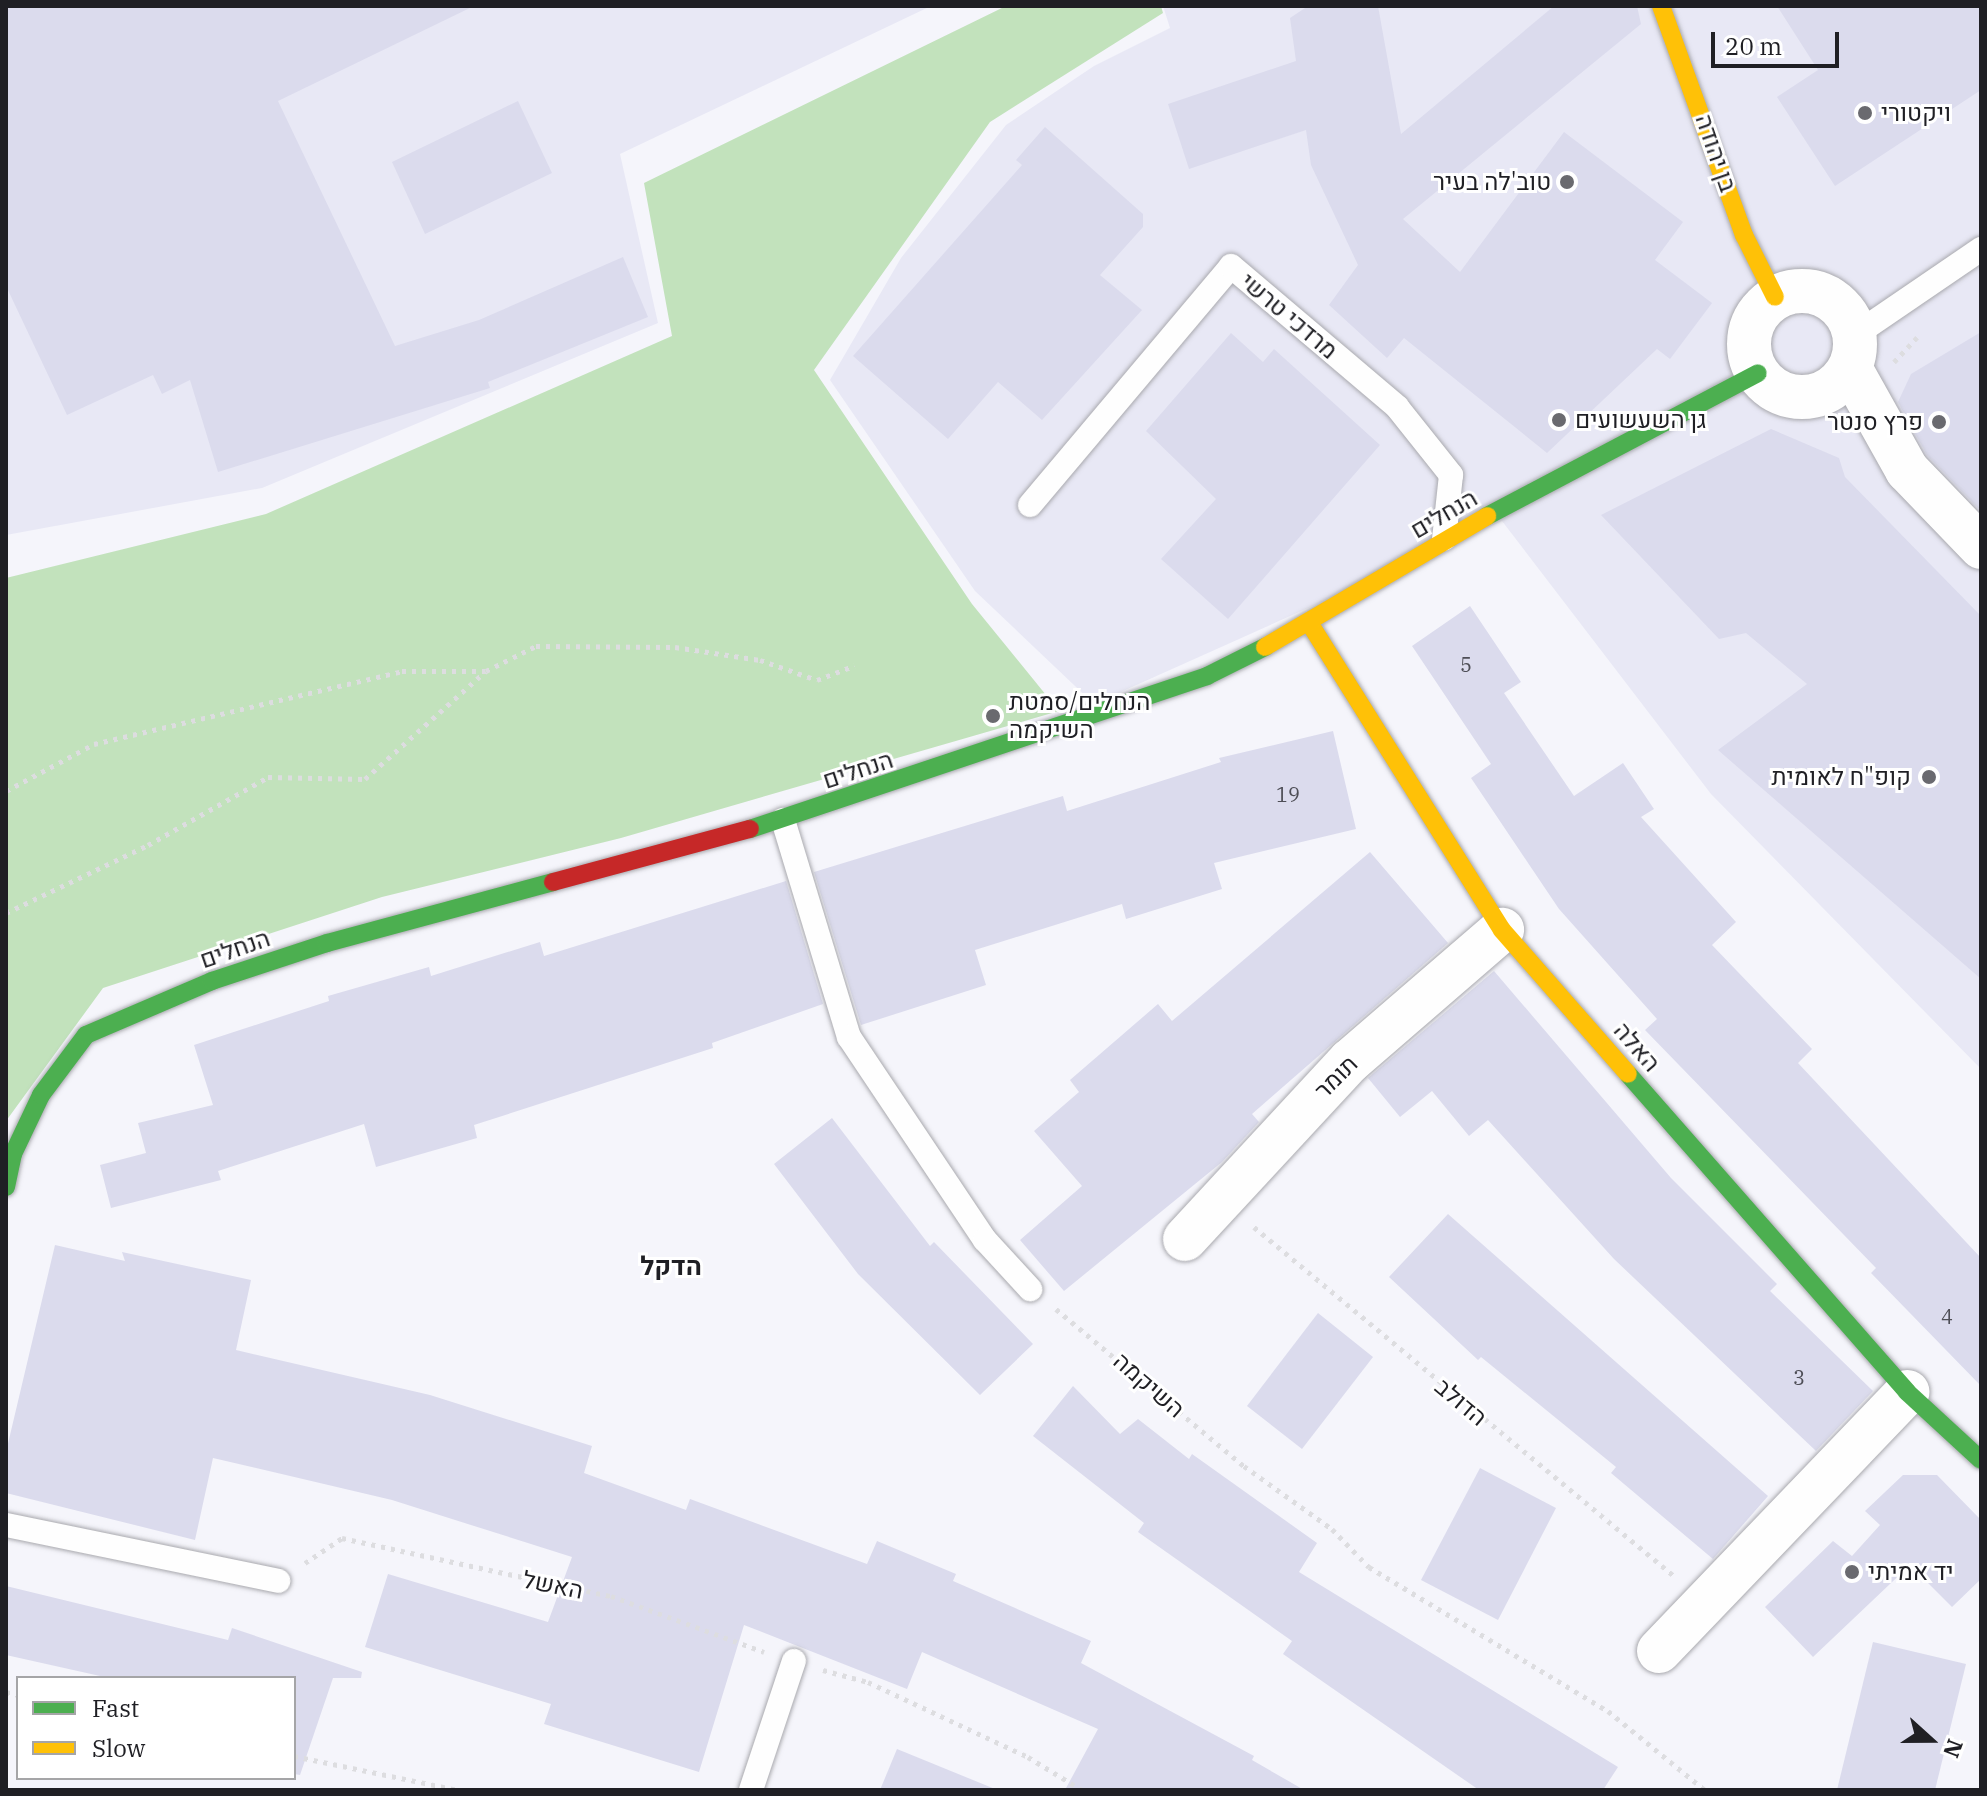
<!DOCTYPE html>
<meta charset="utf-8">
<style>
body{margin:0}
#map{position:relative;width:1987px;height:1796px;overflow:hidden;background:#f5f5fb;font-family:"IBM Plex Serif",Heebo,serif}
div>[style]{position:absolute}
[style*='--x']{left:calc(var(--x)*1px);top:calc(var(--y)*1px);width:calc(var(--w)*1px);rotate:calc(var(--a)*1deg)}
.built>*{inset:0;background:#e8e8f5}
.forest>*{inset:0;background:#c2e2bc}
.building>*{inset:0;background:#dbdbed}
.path>*{height:5px;margin-top:-2.5px;transform-origin:0;background:repeating-linear-gradient(90deg,#dddde0 0 4px,transparent 0 10px)}
.roads{filter:drop-shadow(0 0 2px #a9a9ae) drop-shadow(0 0 2px #a9a9ae)}
.lane>*{height:24px;margin:-12px;padding:0 12px;transform-origin:12px;border-radius:12px;background:#fefefe}
.street>*{height:44px;margin:-22px;padding:0 22px;transform-origin:22px;border-radius:22px;background:#fefefe}
.street>.ring{margin:-22px;padding:0;box-sizing:content-box;background:none;border:44px solid #fefefe;border-radius:50%}
.fast>*{height:18px;margin:-9px;padding:0 9px;transform-origin:9px;border-radius:9px;background:#4caf50}
.slow>*{height:18px;margin:-9px;padding:0 9px;transform-origin:9px;border-radius:9px;background:#ffc107}
.jam>*{height:18px;margin:-9px;padding:0 9px;transform-origin:9px;border-radius:9px;background:#c62828}
.dots>*{width:22px;height:22px;translate:-50% -50%;box-sizing:border-box;border:4px solid #fff;border-radius:50%}
span{translate:-50% -50%;white-space:nowrap;text-align:center;line-height:1.15;-webkit-text-stroke:6px #fff;paint-order:stroke}
.number-label{font-size:20px;color:#4e4e56}
.number-label span{-webkit-text-stroke-width:0}
.poi-label{font-size:24px;color:#1f1f24}
.left{translate:0 -50%;text-align:left}
.right{translate:-100% -50%;text-align:right}
.street-label{font-size:24px;color:#1f1f24}
.neighbourhood-label{font-size:26px;color:#1f1f24;font-weight:700}
.frame{position:absolute;inset:0;border:8px solid #1f1f24;pointer-events:none}
.legend{position:absolute;left:16px;top:1676px;width:280px;height:104px;box-sizing:border-box;background:#fff;border:2px solid #a5a5a7;margin:0;padding:10px 14px;list-style:none;font-size:24px;color:#1f1f24}
.legend li{display:flex;align-items:center;gap:16px;height:40px}
.legend b{width:40px;border:2px solid #a5a5a7}
.north{position:absolute;left:1891px;top:1700px;width:80px;height:80px;-webkit-text-stroke:6px #fff;paint-order:stroke;rotate:111deg;font-size:22px;font-weight:700;line-height:32px;text-align:center;color:#1f1f24}
.north::after{content:'';display:block;margin:auto;width:28px;height:36px;background:#1f1f24;clip-path:polygon(50% 0,100% 100%,50% 72%,0 100%)}
.scale{position:absolute;left:1711px;top:32px;width:128px;height:36px;box-sizing:border-box;border:4px solid #1f1f24;border-top:0;padding-left:10px;font-size:24px;line-height:28px;white-space:nowrap;color:#1f1f24;-webkit-text-stroke:6px #fff;paint-order:stroke}
</style>
<div id="map">
<div class="built">
<i style="clip-path:polygon(6px 6px,931px 6px,620px 154px,658px 323px,262px 488px,6px 535px)"></i>
<i style="clip-path:polygon(1163px 6px,1981px 6px,1981px 1069px,1711px 794px,1502px 521px,1094px 704px,975px 591px,830px 380px,901px 258px,1006px 125px,1094px 66px,1170px 28px)"></i>
</div>
<div class="forest">
<i style="clip-path:polygon(1006px 6px,1161px 6px,1163px 13px,990px 122px,814px 370px,972px 604px,1059px 711px,621px 838px,382px 897px,103px 988px,6px 1121px,6px 578px,266px 514px,672px 336px,644px 183px)"></i>
</div>
<div class="building">
<i style="clip-path:polygon(6px 6px,474px 6px,278px 101px,395px 346px,479px 320px,623px 257px,648px 317px,488px 382px,490px 388px,218px 472px,190px 380px,162px 394px,153px 375px,67px 415px,6px 286px)"></i>
<i style="clip-path:polygon(1308px 6px,1378px 6px,1401px 134px,1554px 6px,1637px 6px,1641px 24px,1403px 219px,1460px 272px,1564px 132px,1683px 222px,1655px 260px,1712px 303px,1670px 359px,1657px 349px,1547px 453px,1404px 338px,1387px 358px,1329px 305px,1358px 265px,1311px 165px,1306px 130px,1189px 169px,1168px 104px,1296px 61px,1290px 18px)"></i>
<i style="clip-path:polygon(1777px 6px,1981px 6px,1981px 90px,1835px 186px,1777px 97px,1818px 70px)"></i>
<i style="clip-path:polygon(518px 101px,552px 173px,425px 234px,392px 162px)"></i>
<i style="clip-path:polygon(1045px 127px,1143px 214px,1143px 227px,1100px 275px,1142px 310px,1042px 420px,998px 382px,948px 439px,853px 356px,1022px 165px,1016px 160px)"></i>
<i style="clip-path:polygon(1981px 332px,1981px 511px,1927px 455px,1898px 402px,1911px 374px)"></i>
<i style="clip-path:polygon(1231px 333px,1263px 362px,1274px 349px,1380px 445px,1228px 619px,1161px 559px,1216px 499px,1146px 431px)"></i>
<i style="clip-path:polygon(1771px 429px,1839px 458px,1845px 477px,1981px 616px,1981px 979px,1718px 750px,1807px 684px,1746px 633px,1719px 639px,1601px 515px)"></i>
<i style="clip-path:polygon(1470px 606px,1521px 682px,1504px 693px,1574px 796px,1623px 763px,1654px 809px,1641px 817px,1736px 922px,1712px 945px,1812px 1049px,1798px 1063px,1981px 1258px,1981px 1386px,1871px 1273px,1876px 1268px,1645px 1030px,1657px 1019px,1559px 909px,1471px 778px,1491px 764px,1412px 646px)"></i>
<i style="clip-path:polygon(1333px 731px,1356px 829px,1214px 863px,1222px 889px,1126px 919px,1122px 904px,975px 950px,986px 985px,861px 1025px,814px 872px,1063px 796px,1067px 811px,1221px 762px,1219px 758px)"></i>
<i style="clip-path:polygon(1370px 852px,1448px 943px,1252px 1114px,1259px 1122px,1222px 1162px,1064px 1291px,1020px 1240px,1082px 1186px,1034px 1131px,1079px 1092px,1070px 1080px,1158px 1004px,1172px 1021px)"></i>
<i style="clip-path:polygon(786px 881px,823px 1004px,712px 1043px,713px 1048px,474px 1125px,477px 1138px,376px 1167px,364px 1124px,218px 1171px,221px 1180px,111px 1208px,100px 1165px,146px 1153px,138px 1123px,213px 1105px,194px 1045px,329px 1001px,328px 996px,429px 967px,431px 976px,540px 942px,544px 956px)"></i>
<i style="clip-path:polygon(1494px 971px,1671px 1178px,1777px 1284px,1770px 1291px,1873px 1391px,1816px 1451px,1614px 1259px,1488px 1120px,1469px 1136px,1432px 1091px,1400px 1117px,1368px 1078px)"></i>
<i style="clip-path:polygon(832px 1118px,930px 1246px,934px 1242px,1033px 1344px,980px 1395px,858px 1274px,774px 1164px)"></i>
<i style="clip-path:polygon(1448px 1214px,1768px 1496px,1713px 1559px,1611px 1473px,1616px 1467px,1481px 1357px,1478px 1360px,1389px 1277px)"></i>
<i style="clip-path:polygon(55px 1245px,125px 1261px,122px 1252px,251px 1280px,236px 1350px,430px 1395px,592px 1446px,584px 1473px,686px 1510px,690px 1499px,867px 1564px,877px 1541px,956px 1574px,953px 1581px,1091px 1641px,1081px 1663px,1254px 1756px,1252px 1760px,1304px 1790px,1065px 1790px,1098px 1729px,922px 1652px,907px 1689px,744px 1625px,699px 1772px,544px 1724px,551px 1704px,365px 1647px,388px 1574px,548px 1622px,572px 1557px,392px 1500px,213px 1458px,195px 1540px,6px 1493px,6px 1452px)"></i>
<i style="clip-path:polygon(1318px 1313px,1373px 1357px,1302px 1449px,1247px 1406px)"></i>
<i style="clip-path:polygon(1073px 1386px,1120px 1434px,1138px 1419px,1189px 1459px,1192px 1454px,1317px 1543px,1299px 1572px,1618px 1767px,1603px 1790px,1479px 1790px,1283px 1654px,1292px 1641px,1138px 1532px,1144px 1523px,1033px 1436px)"></i>
<i style="clip-path:polygon(1480px 1468px,1556px 1508px,1498px 1620px,1421px 1580px)"></i>
<i style="clip-path:polygon(1903px 1475px,1937px 1475px,1981px 1520px,1981px 1579px,1952px 1607px,1910px 1565px,1813px 1657px,1765px 1607px,1833px 1541px,1852px 1556px,1880px 1525px,1865px 1511px)"></i>
<i style="clip-path:polygon(6px 1586px,228px 1640px,232px 1628px,362px 1672px,361px 1678px,333px 1678px,300px 1775px,294px 1774px,294px 1678px,109px 1678px,6px 1655px)"></i>
<i style="clip-path:polygon(1873px 1642px,1966px 1664px,1935px 1790px,1837px 1790px)"></i>
<i style="clip-path:polygon(897px 1749px,995px 1789px,995px 1790px,880px 1790px)"></i>
</div>
<div class="path">
<i style="--x:1894;--y:362;--w:34;--a:-47"></i>
<i style="--x:6;--y:791;--w:100;--a:-28.1"></i>
<i style="--x:94;--y:744;--w:317;--a:-13.3"></i>
<i style="--x:402;--y:671;--w:83;--a:0"></i>
<i style="--x:6;--y:913;--w:157;--a:-25.6"></i>
<i style="--x:148;--y:845;--w:138;--a:-29.5"></i>
<i style="--x:268;--y:777;--w:97;--a:1.2"></i>
<i style="--x:365;--y:779;--w:162;--a:-41.8"></i>
<i style="--x:486;--y:671;--w:56;--a:-26.6"></i>
<i style="--x:536;--y:646;--w:139;--a:0.4"></i>
<i style="--x:675;--y:647;--w:86;--a:8.7"></i>
<i style="--x:760;--y:660;--w:60;--a:19.3"></i>
<i style="--x:817;--y:680;--w:40;--a:-21"></i>
<i style="--x:1254;--y:1227;--w:546;--a:39.72"></i>
<i style="--x:1056;--y:1309;--w:245;--a:39.9"></i>
<i style="--x:1244;--y:1466;--w:108;--a:35.6"></i>
<i style="--x:1332;--y:1529;--w:53;--a:45.8"></i>
<i style="--x:1369;--y:1567;--w:279;--a:31.1"></i>
<i style="--x:1608;--y:1711;--w:125;--a:39.2"></i>
<i style="--x:305;--y:1563;--w:45;--a:-34"></i>
<i style="--x:342;--y:1538;--w:275;--a:12.2"></i>
<i style="--x:611;--y:1596;--w:163;--a:20.1"></i>
<i style="--x:823;--y:1670;--w:47;--a:14.9"></i>
<i style="--x:868;--y:1682;--w:177;--a:25.1"></i>
<i style="--x:1028;--y:1757;--w:63;--a:31.4"></i>
<i style="--x:6;--y:1692;--w:12;--a:14"></i>
<i style="--x:294;--y:1756;--w:167;--a:11.7"></i>
</div>
<div class="roads">
<div class="lane">
<i style="--x:1855;--y:335;--w:153;--a:-34.3"></i>
<i style="--x:1030;--y:505;--w:312;--a:-49.9"></i>
<i style="--x:1231;--y:266;--w:218;--a:40.3"></i>
<i style="--x:1397;--y:407;--w:87;--a:51.5"></i>
<i style="--x:1451;--y:475;--w:64;--a:96.2"></i>
<i style="--x:783;--y:820;--w:227;--a:73.1"></i>
<i style="--x:849;--y:1037;--w:244;--a:56.2"></i>
<i style="--x:985;--y:1240;--w:67;--a:47.4"></i>
<i style="--x:6;--y:1525;--w:278;--a:11.6"></i>
<i style="--x:751;--y:1790;--w:136;--a:-71.6"></i>
</div>
<div class="street">
<i class="ring" style="left:1749px;top:291px;width:62px;height:62px"></i>
<i style="--x:1850;--y:368;--w:117;--a:60.8"></i>
<i style="--x:1907;--y:470;--w:107;--a:46.1"></i>
<i style="--x:1185;--y:1239;--w:243;--a:-47.2"></i>
<i style="--x:1350;--y:1061;--w:201;--a:-40.8"></i>
<i style="--x:1659;--y:1651;--w:359;--a:-46.2"></i>
</div>
<div class="fast">
<i style="--x:1487;--y:516;--w:306;--a:-27.8"></i>
<i style="--x:750;--y:829;--w:482;--a:-18.5"></i>
<i style="--x:1207;--y:676;--w:65;--a:-26.6"></i>
<i style="--x:1628;--y:1074;--w:423;--a:48.7"></i>
<i style="--x:1907;--y:1392;--w:100;--a:42.6"></i>
<i style="--x:6;--y:1187;--w:34;--a:-78"></i>
<i style="--x:13;--y:1154;--w:65;--a:-64.6"></i>
<i style="--x:41;--y:1095;--w:75;--a:-53.1"></i>
<i style="--x:86;--y:1035;--w:137;--a:-23.2"></i>
<i style="--x:212;--y:981;--w:121;--a:-18.3"></i>
<i style="--x:327;--y:943;--w:234;--a:-15.1"></i>
</div>
<div class="slow">
<i style="--x:1661;--y:6;--w:244;--a:70.1"></i>
<i style="--x:1744;--y:235;--w:69;--a:63.4"></i>
<i style="--x:1310;--y:624;--w:361;--a:57.9"></i>
<i style="--x:1502;--y:930;--w:191;--a:48.8"></i>
<i style="--x:1265;--y:647;--w:258;--a:-30.5"></i>
</div>
<div class="jam">
<i style="--x:553;--y:882;--w:204;--a:-15.1"></i>
</div>
</div>
<div class="dots">
<i style="left:1865px;top:113px;background:#6a6a6f"></i>
<i style="left:1567px;top:182px;background:#6a6a6f"></i>
<i style="left:1559px;top:420px;background:#6a6a6f"></i>
<i style="left:1939px;top:422px;background:#6a6a6f"></i>
<i style="left:993px;top:716px;background:#6a6a6f"></i>
<i style="left:1929px;top:777px;background:#6a6a6f"></i>
<i style="left:1852px;top:1572px;background:#6a6a6f"></i>
</div>
<div class="number-label">
<span style="left:1466px;top:664px">5</span>
<span style="left:1288px;top:794px">19</span>
<span style="left:1947px;top:1316px">4</span>
<span style="left:1799px;top:1377px">3</span>
</div>
<div class="poi-label">
<span class="left" style="left:1881px;top:113px">ויקטורי</span>
<span class="right" style="left:1551px;top:182px">טוב'לה בעיר</span>
<span class="left" style="left:1575px;top:420px">גן השעשועים</span>
<span class="right" style="left:1923px;top:422px">פרץ סנטר</span>
<span class="left" style="left:1009px;top:716px">הנחלים/סמטת<br>השיקמה</span>
<span class="right" style="left:1911px;top:777px">קופ"ח לאומית</span>
<span class="left" style="left:1868px;top:1572px">יד אמיתי</span>
</div>
<div class="street-label">
<span style="left:1716px;top:153px;rotate:71deg">בן יהודה</span>
<span style="left:1289px;top:316px;rotate:40deg">מרדכי טרשי</span>
<span style="left:1444px;top:514px;rotate:-30deg">הנחלים</span>
<span style="left:858px;top:770px;rotate:-18deg">הנחלים</span>
<span style="left:235px;top:949px;rotate:-19deg">הנחלים</span>
<span style="left:1637px;top:1047px;rotate:49deg">האלה</span>
<span style="left:1336px;top:1077px;rotate:-45deg">תומר</span>
<span style="left:1149px;top:1385px;rotate:41deg">השיקמה</span>
<span style="left:1461px;top:1402px;rotate:40deg">הדולב</span>
<span style="left:553px;top:1585px;rotate:11deg">האשל</span>
</div>
<div class="neighbourhood-label">
<span style="left:671px;top:1266px">הדקל</span>
</div>
<div class="frame"></div>
<ul class="legend">
<li><b style="height:10px;background:#4caf50"></b>Fast</li>
<li><b style="height:10px;background:#ffc107"></b>Slow</li>
</ul>
<div class="north">N</div>
<div class="scale">20 m</div>
</div>
